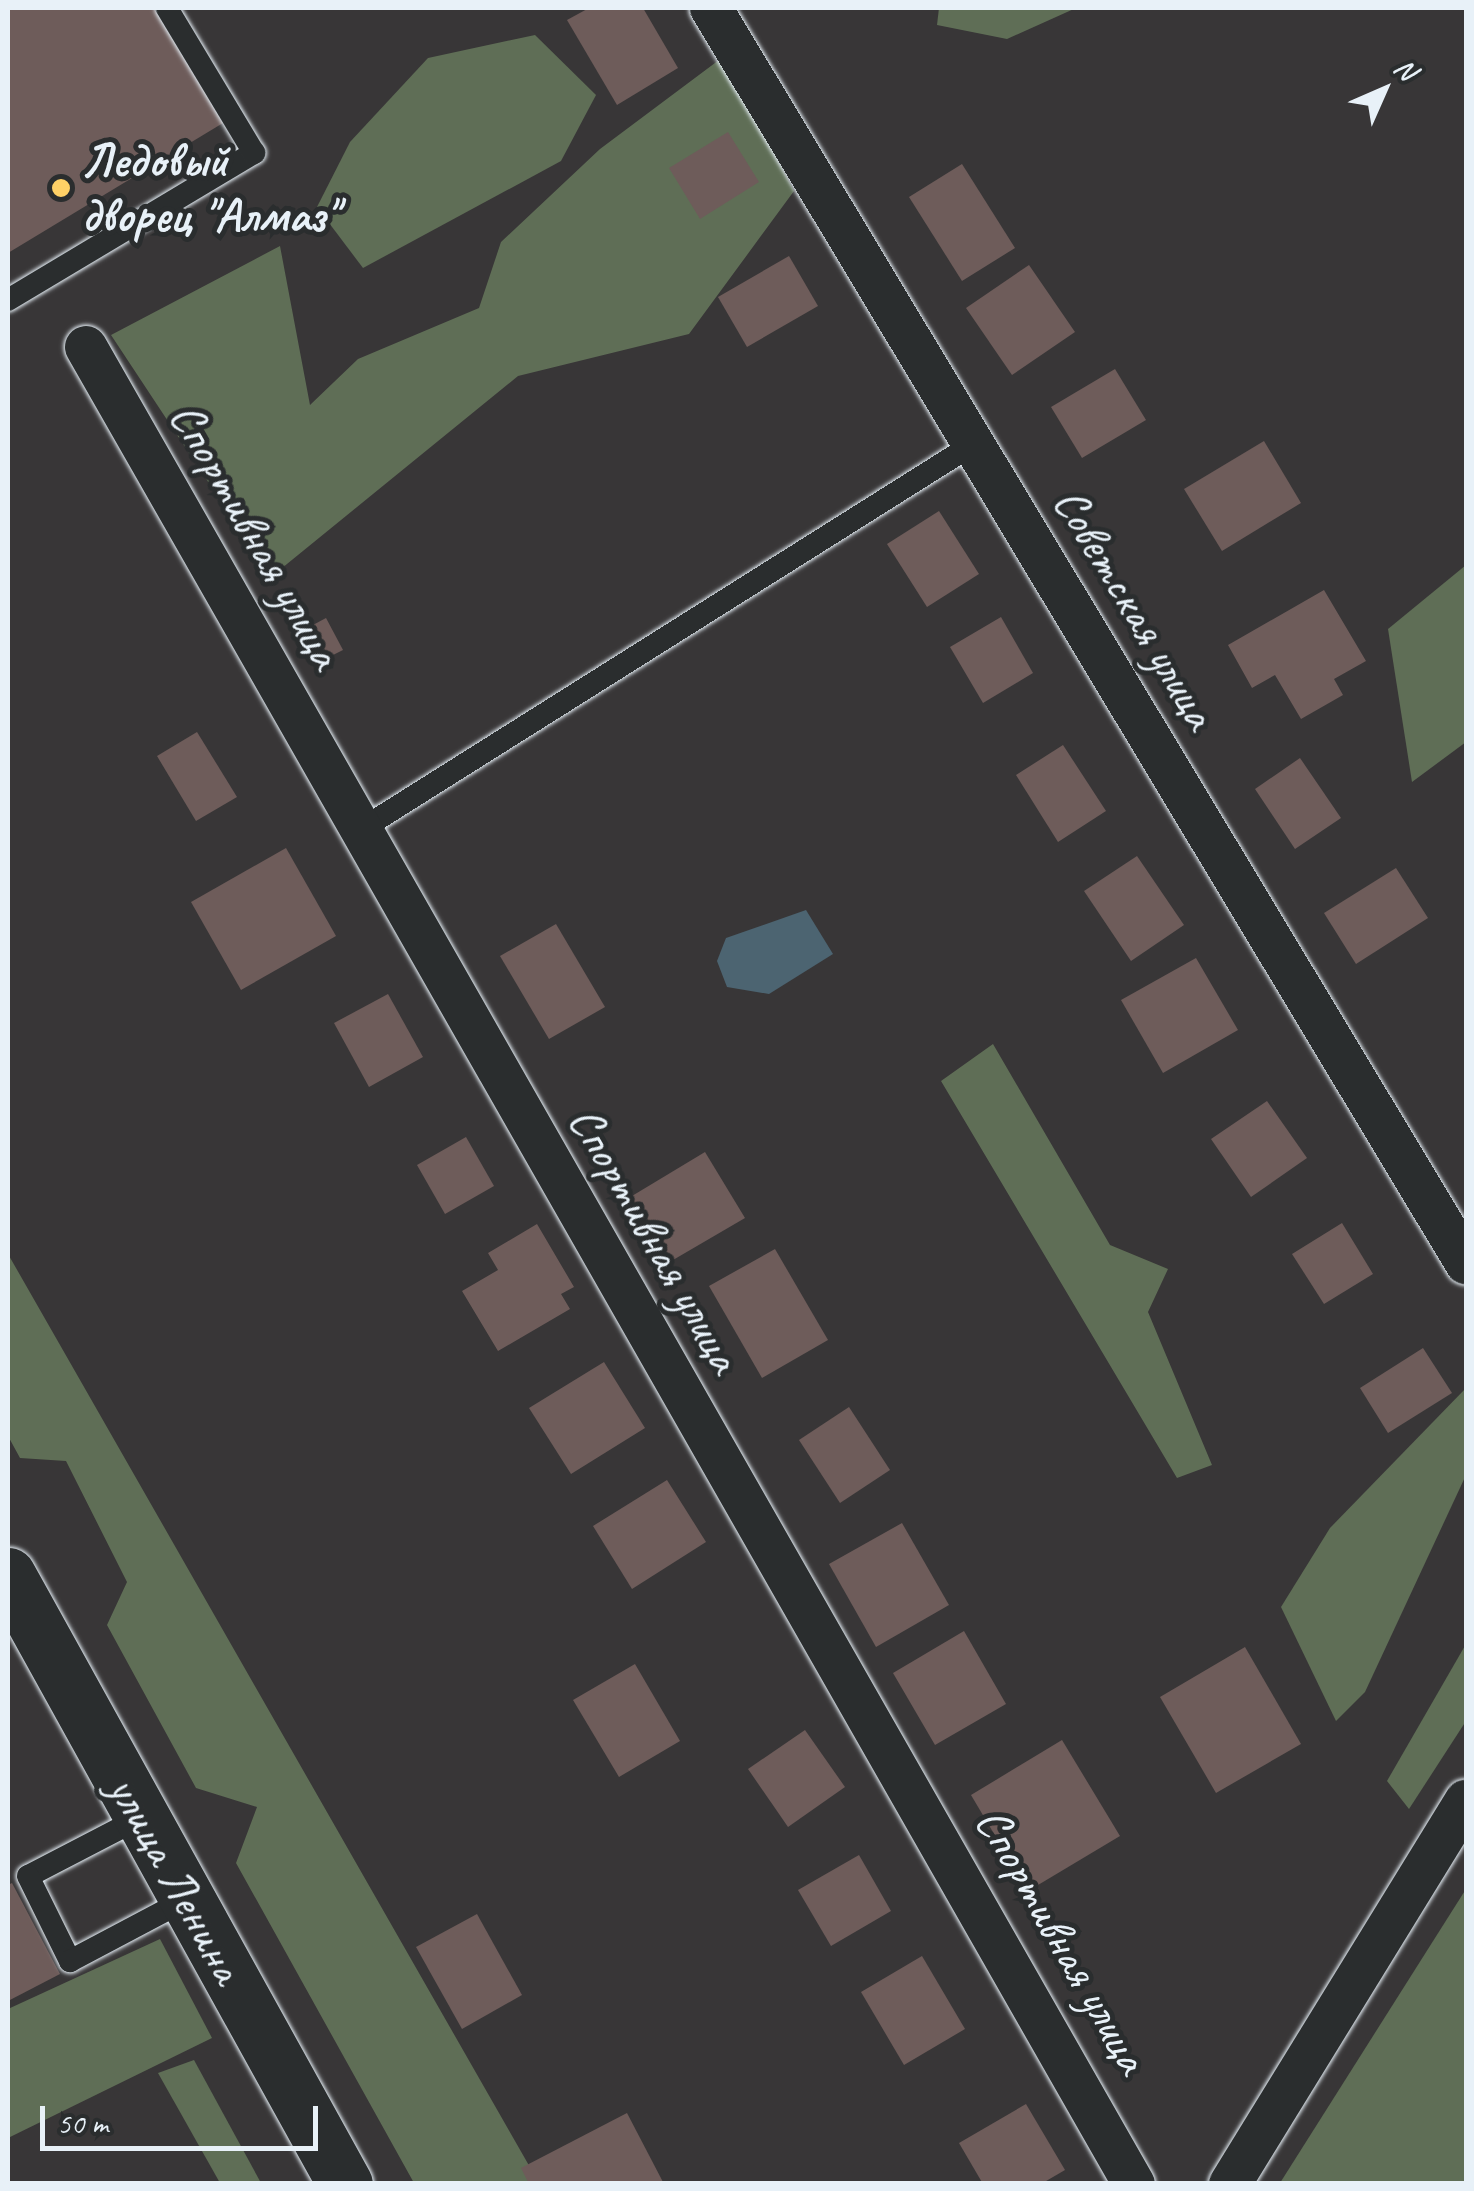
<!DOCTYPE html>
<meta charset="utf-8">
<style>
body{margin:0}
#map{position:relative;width:1474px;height:2191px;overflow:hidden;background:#383637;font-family:Caveat,sans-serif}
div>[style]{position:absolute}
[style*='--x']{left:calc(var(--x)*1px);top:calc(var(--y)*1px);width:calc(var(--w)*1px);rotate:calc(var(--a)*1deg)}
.green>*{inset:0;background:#5f6e56}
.water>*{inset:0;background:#4c6471}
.building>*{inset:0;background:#6e5c5a}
.roads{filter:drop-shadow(0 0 2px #e8f1f8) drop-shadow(0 0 2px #e8f1f8)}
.lane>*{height:22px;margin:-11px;padding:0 11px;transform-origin:11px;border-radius:11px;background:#2a2d2e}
.street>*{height:42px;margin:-21px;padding:0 21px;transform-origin:21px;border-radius:21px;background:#2a2d2e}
.secondary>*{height:55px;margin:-27.5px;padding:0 27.5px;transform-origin:27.5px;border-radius:27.5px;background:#2a2d2e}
.dots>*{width:28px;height:28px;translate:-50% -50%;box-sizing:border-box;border:5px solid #2a2d2e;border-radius:50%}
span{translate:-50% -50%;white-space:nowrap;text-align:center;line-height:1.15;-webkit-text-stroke:10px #2a2d2e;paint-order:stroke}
.poi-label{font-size:48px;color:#e8f1f8;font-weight:700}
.left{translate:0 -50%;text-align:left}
.street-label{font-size:48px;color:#e8f1f8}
.frame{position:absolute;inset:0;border:10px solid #e8f1f8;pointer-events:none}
.north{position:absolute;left:1334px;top:40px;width:100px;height:100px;-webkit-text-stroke:8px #2a2d2e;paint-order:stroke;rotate:45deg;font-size:28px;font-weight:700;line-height:40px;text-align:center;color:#e8f1f8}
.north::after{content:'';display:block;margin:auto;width:35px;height:45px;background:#e8f1f8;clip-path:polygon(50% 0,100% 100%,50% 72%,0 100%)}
.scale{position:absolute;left:40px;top:2106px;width:278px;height:45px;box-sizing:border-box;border:5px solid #e8f1f8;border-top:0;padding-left:12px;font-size:30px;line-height:35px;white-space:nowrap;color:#e8f1f8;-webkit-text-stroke:8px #2a2d2e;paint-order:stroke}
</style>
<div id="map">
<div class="green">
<i style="clip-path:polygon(939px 8px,1076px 8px,1007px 39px,937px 25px)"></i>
<i style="clip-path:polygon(535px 35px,596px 95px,561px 161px,363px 268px,317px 207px,350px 142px,428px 58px)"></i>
<i style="clip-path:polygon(723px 57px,794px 191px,689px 334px,518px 376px,271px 577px,111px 335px,280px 246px,310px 405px,358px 359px,479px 308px,501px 242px,600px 149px)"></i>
<i style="clip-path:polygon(1466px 565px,1466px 742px,1412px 782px,1388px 629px)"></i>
<i style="clip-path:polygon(993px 1044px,1110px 1245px,1168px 1269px,1148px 1312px,1212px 1465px,1177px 1478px,941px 1081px)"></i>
<i style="clip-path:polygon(8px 1254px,539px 2183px,414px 2183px,236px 1863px,257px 1807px,196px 1788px,107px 1625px,127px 1582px,66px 1461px,20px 1458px,8px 1436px)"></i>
<i style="clip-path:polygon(1466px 1388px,1466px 1475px,1365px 1692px,1336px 1721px,1281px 1607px,1330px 1528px)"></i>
<i style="clip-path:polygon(1466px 1644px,1466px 1721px,1409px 1809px,1387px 1781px)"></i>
<i style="clip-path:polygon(1466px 1889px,1466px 2183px,1280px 2183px)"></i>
<i style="clip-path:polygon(160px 1939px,212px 2038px,8px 2138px,8px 2009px)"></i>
<i style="clip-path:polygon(194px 2060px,261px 2183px,220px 2183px,158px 2073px)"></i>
</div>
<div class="water">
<i style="clip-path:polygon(806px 910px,833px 954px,769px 994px,727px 987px,717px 961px,726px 938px)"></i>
</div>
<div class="building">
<i style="clip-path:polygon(8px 8px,154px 8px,223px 123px,8px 253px)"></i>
<i style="clip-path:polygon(589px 8px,643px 8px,678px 68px,617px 105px,567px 20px)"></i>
<i style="clip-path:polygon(728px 132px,759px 182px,700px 219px,669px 168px)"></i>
<i style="clip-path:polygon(962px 164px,1015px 248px,962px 281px,909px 197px)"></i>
<i style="clip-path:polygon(789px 256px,818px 306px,747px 347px,718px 297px)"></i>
<i style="clip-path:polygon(1029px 265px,1075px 332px,1012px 375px,966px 308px)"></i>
<i style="clip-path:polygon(1115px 369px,1146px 420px,1082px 458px,1051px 407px)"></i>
<i style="clip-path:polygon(1264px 441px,1301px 503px,1222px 551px,1184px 489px)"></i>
<i style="clip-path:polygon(939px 511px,979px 574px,927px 607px,887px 544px)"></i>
<i style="clip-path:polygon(1324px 590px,1366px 661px,1334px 679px,1343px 695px,1301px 719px,1275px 675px,1252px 688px,1228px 645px)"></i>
<i style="clip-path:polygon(1001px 617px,1033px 673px,983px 703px,950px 647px)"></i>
<i style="clip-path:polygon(326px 618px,343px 650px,315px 664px,298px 633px)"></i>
<i style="clip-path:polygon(197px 732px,237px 797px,196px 821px,157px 756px)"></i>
<i style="clip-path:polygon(1063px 745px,1106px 811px,1058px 842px,1016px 775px)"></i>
<i style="clip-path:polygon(1300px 758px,1341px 818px,1295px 849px,1255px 789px)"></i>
<i style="clip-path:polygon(286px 848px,336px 936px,241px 990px,191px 902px)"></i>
<i style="clip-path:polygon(1137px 856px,1184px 925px,1131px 961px,1084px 891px)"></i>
<i style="clip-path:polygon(1396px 868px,1428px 918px,1356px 964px,1324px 913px)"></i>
<i style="clip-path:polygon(556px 924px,605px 1007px,549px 1039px,500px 956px)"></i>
<i style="clip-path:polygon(1196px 958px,1238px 1030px,1163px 1073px,1121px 1000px)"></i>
<i style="clip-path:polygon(388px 994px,423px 1057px,369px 1087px,334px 1023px)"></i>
<i style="clip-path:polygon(1267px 1101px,1307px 1158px,1251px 1197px,1211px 1139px)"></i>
<i style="clip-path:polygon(466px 1137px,494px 1186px,445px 1214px,417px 1165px)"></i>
<i style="clip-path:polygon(705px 1152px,745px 1218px,661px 1267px,622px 1202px)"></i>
<i style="clip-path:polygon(1342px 1223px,1373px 1274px,1324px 1304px,1292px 1254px)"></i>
<i style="clip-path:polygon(537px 1224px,574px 1287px,561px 1294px,570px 1309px,498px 1351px,462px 1291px,498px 1270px,488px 1253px)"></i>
<i style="clip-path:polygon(775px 1249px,828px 1340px,762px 1378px,709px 1286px)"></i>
<i style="clip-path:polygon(1423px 1348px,1452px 1393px,1388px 1433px,1360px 1388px)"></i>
<i style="clip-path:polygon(604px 1362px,645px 1428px,571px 1474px,529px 1408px)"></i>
<i style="clip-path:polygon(849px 1407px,890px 1470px,840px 1503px,799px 1440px)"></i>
<i style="clip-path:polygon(667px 1480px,706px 1542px,632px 1589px,593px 1526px)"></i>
<i style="clip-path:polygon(902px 1523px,949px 1605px,876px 1647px,829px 1564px)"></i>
<i style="clip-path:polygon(964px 1631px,1006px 1704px,935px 1745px,893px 1673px)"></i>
<i style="clip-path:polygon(1245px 1647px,1301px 1744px,1216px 1793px,1160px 1697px)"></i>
<i style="clip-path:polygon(635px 1664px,680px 1741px,619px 1777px,573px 1700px)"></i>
<i style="clip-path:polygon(805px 1730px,845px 1787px,788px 1827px,748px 1769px)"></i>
<i style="clip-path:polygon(1062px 1740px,1120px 1836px,1028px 1891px,971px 1795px)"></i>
<i style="clip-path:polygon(859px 1855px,891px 1911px,831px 1946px,798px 1890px)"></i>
<i style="clip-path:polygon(12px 1883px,60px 1974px,8px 2001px,8px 1885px)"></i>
<i style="clip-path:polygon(477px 1914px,522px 1995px,462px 2029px,416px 1947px)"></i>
<i style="clip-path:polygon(922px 1956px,965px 2029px,904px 2065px,861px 1992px)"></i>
<i style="clip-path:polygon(1026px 2104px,1065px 2170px,1041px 2184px,983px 2184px,959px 2143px)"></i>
<i style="clip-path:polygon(627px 2113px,664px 2184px,529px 2184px,521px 2168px)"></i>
</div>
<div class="roads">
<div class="lane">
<i style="--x:8;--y:300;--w:287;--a:-30.9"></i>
<i style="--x:254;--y:153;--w:169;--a:-121"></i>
<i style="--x:365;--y:827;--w:721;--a:-32.19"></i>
<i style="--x:142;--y:1817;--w:128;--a:152.6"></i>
<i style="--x:28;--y:1876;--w:95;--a:63.7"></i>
<i style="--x:70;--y:1961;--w:132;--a:-27.9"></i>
</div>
<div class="street">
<i style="--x:711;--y:8;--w:1465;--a:58.97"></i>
<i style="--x:86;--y:347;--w:2115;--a:60.3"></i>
<i style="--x:1230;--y:2184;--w:450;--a:-58.4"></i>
</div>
<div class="secondary">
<i style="--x:8;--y:1575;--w:696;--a:61.04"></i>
</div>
</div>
<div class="dots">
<i style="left:61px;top:188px;background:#ffd166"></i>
</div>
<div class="poi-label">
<span class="left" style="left:81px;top:188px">Ледовый<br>дворец "Алмаз"</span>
</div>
<div class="street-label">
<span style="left:256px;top:535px;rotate:60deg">Спортивная улица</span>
<span style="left:1135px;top:608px;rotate:59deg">Советская улица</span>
<span style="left:655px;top:1239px;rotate:60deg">Спортивная улица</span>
<span style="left:176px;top:1879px;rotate:61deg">улица Ленина</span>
<span style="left:1062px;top:1940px;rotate:60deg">Спортивная улица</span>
</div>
<div class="frame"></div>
<div class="north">N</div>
<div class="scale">50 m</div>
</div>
